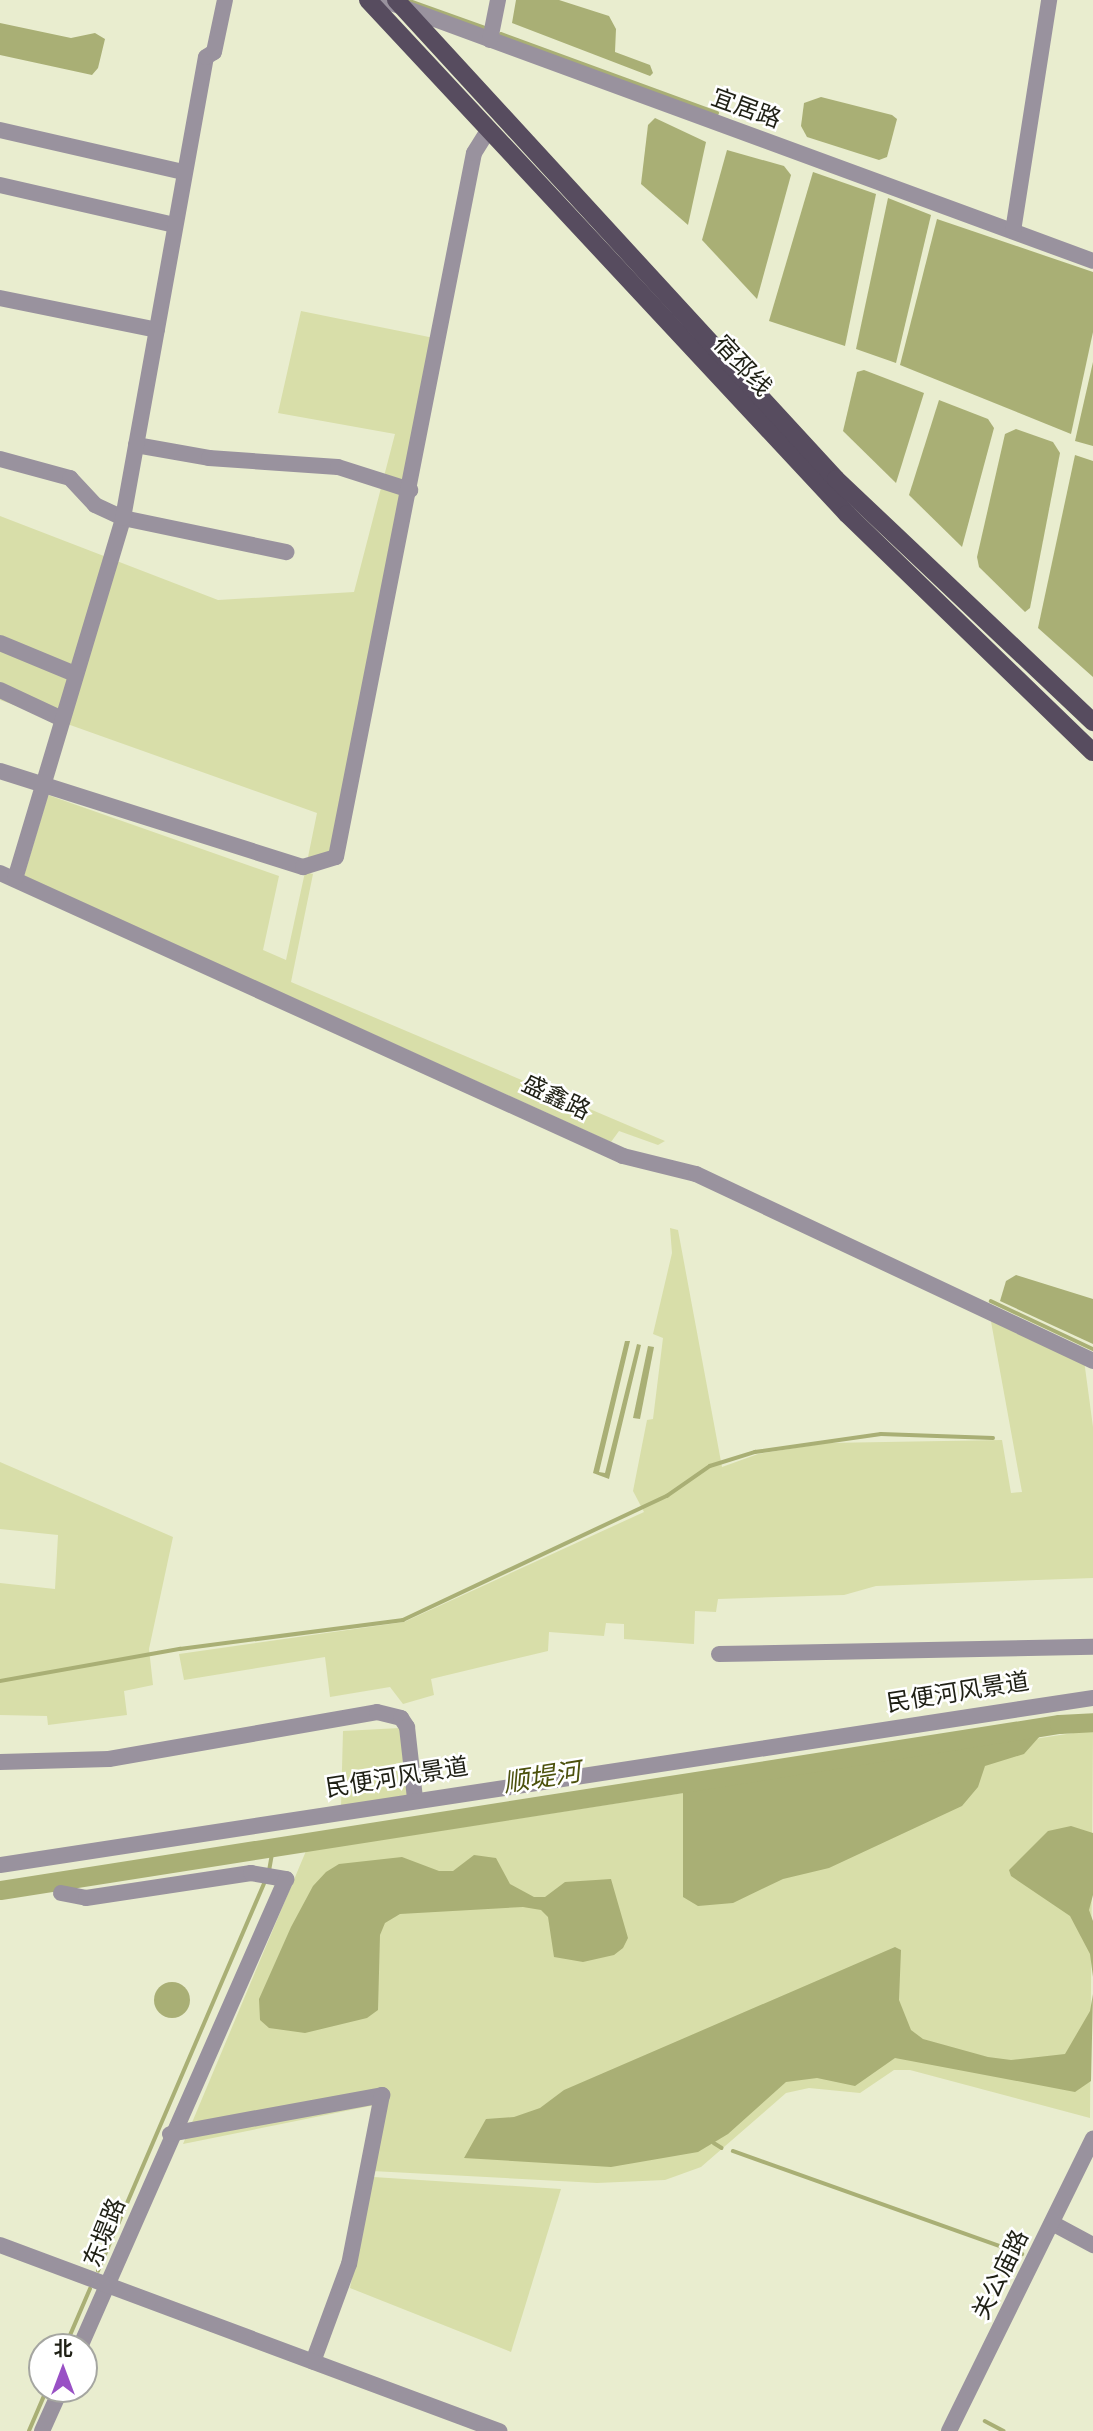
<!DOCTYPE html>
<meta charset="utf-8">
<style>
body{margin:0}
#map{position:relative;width:1093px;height:2431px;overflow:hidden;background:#e9edcf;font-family:Karla,"Noto Sans SC",sans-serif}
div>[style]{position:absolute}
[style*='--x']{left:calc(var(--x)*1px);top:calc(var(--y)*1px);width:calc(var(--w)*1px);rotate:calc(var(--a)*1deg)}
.green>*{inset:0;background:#d8dea9}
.water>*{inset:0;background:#a9af75}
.round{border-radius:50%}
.stream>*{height:3.5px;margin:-1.75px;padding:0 1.75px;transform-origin:1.75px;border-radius:1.75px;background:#a9af75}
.river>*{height:19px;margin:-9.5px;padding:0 9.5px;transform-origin:9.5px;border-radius:9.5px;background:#a9af75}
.minor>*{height:16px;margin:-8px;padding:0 8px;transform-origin:8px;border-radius:8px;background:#99929e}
.major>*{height:18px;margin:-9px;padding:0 9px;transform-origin:9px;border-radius:9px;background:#574c5f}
span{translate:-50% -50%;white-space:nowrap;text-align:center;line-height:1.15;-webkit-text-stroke:5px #fff;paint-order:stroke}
.street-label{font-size:24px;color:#1f2015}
.water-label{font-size:26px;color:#4c510d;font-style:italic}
.north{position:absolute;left:28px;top:2333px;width:70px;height:70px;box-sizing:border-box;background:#fff;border:2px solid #a5a6a1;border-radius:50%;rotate:0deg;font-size:19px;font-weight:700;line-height:28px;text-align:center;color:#1f2015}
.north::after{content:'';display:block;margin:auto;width:24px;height:32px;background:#9951c5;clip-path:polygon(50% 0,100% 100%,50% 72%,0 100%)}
</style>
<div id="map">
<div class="green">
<i style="clip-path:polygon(301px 311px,434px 338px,332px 851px,307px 862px,317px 813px,0 700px,0 516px,218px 600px,354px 592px,395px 434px,278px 413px)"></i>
<i style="clip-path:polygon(48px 795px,279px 876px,263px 950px,286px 960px,305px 872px,313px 874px,291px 982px,665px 1141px,658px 1145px,619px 1131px,611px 1142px,24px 876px)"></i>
<i style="clip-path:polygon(670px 1228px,678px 1230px,722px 1467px,758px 1454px,827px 1443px,1002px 1440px,1011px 1493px,1022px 1492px,990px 1316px,1084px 1360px,1093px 1427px,1093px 1578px,876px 1586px,844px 1595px,718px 1599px,716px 1612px,695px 1611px,694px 1644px,624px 1639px,624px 1624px,606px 1623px,604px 1636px,549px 1632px,548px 1651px,431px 1679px,434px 1695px,403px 1704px,390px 1687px,330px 1697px,325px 1657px,184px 1680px,179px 1654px,404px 1622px,644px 1512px,633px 1491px,647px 1420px,653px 1419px,663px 1338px,653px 1334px,672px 1253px)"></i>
<i style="clip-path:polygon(0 1462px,173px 1537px,149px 1649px,153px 1685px,124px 1691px,127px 1715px,48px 1725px,47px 1716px,0 1715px,0 1583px,55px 1589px,58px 1535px,0 1529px)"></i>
<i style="clip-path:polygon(400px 1728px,411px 1796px,341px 1807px,343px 1731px)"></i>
<i style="clip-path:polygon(1093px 1730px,1090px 2118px,910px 2070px,894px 2070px,860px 2093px,809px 2088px,786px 2093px,701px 2167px,665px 2180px,597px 2183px,372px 2171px,385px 2103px,183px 2144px,306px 1851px)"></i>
<i style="clip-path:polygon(373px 2177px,561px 2189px,511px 2352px,350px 2288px)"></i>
</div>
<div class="water">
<i style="clip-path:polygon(516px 0,559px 0,609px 16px,616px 29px,615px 52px,650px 65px,653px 73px,650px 76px,512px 23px)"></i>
<i style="clip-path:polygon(0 23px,71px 38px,95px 33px,105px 39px,98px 68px,92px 75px,0 55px)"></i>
<i style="clip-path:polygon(821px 97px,892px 115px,897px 119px,887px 157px,879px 160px,807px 137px,801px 126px,804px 103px)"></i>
<i style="clip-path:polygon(655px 118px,706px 142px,688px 225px,641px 184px,648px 125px)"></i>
<i style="clip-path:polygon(727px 150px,784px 166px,791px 175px,757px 299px,702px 240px)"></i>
<i style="clip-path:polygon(813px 172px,876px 194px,845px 346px,769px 321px)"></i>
<i style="clip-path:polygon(888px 198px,931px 215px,896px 363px,856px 349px)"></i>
<i style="clip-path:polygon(937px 219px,1093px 272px,1093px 332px,1071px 434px,900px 365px)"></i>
<i style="clip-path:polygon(1093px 362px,1093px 446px,1075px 441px)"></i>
<i style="clip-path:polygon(864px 370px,924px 393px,896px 483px,843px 431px,857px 372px)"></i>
<i style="clip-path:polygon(939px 400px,988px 419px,994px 428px,962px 547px,909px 495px)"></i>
<i style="clip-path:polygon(1016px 429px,1053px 442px,1060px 453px,1030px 608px,1025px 612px,979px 567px,977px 557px,1005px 434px)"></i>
<i style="clip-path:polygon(1075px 455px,1093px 461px,1093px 677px,1038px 628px)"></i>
<i style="clip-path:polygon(1016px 1275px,1093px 1299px,1093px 1344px,1000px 1301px,1006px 1281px)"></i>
<i style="clip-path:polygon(625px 1341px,630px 1341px,599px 1472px,605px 1473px,637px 1344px,641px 1345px,609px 1479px,593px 1473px)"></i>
<i style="clip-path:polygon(648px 1346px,654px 1347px,640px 1419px,633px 1418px)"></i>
<i style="clip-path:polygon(1040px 1736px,1024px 1754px,985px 1766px,978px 1787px,962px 1806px,829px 1868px,783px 1879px,733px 1903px,698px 1906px,683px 1897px,683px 1791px)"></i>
<i style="clip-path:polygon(1071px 1826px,1093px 1833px,1093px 1895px,1089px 1910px,1093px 1921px,1093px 1977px,1090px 1954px,1070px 1916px,1011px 1876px,1009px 1870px,1048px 1831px)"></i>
<i style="clip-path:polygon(474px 1855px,496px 1858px,510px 1884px,534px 1897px,545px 1897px,565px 1882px,611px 1879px,628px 1938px,623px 1948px,614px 1955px,583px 1962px,554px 1957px,548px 1917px,541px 1910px,523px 1907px,400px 1914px,385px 1923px,380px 1935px,378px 2010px,367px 2018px,305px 2033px,269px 2028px,260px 2020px,259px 1999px,291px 1927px,313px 1886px,326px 1872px,339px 1864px,402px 1857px,439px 1871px,453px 1871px)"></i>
<i style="clip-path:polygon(895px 1947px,901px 1950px,899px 2000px,911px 2030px,923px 2039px,988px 2057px,1011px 2060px,1065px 2054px,1090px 2011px,1093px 1994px,1091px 2081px,1075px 2092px,895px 2058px,855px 2086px,817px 2078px,786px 2082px,728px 2134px,698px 2152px,611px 2167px,464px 2158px,486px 2119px,514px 2117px,540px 2108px,564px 2090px)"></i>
<i class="round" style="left:154px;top:1982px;width:36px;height:36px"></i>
</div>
<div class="stream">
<i style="--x:407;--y:0;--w:81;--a:19.6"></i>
<i style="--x:501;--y:34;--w:230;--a:20.1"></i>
<i style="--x:991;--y:1301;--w:113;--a:25.2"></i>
<i style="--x:0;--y:1681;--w:183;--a:-10.1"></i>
<i style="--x:180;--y:1649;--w:225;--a:-7.4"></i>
<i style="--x:403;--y:1620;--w:292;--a:-25.2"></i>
<i style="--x:667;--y:1496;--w:52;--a:-34.9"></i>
<i style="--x:710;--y:1466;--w:47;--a:-17.3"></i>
<i style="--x:755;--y:1452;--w:127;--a:-8.1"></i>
<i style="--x:881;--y:1434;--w:112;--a:2"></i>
<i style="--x:269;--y:1871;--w:22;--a:-80"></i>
<i style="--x:714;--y:2143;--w:9;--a:32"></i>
<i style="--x:733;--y:2151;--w:307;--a:19.6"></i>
<i style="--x:98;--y:2271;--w:424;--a:-66.8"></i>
<i style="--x:65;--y:2347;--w:63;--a:-66.7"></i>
<i style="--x:985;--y:2421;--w:21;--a:28"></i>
<i style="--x:29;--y:2431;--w:46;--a:-66.8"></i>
</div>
<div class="river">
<i style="--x:0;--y:1890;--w:1072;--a:-8.91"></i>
<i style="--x:1059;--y:1724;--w:34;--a:-3"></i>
</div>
<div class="minor">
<i style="--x:383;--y:0;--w:756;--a:20.18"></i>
<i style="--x:490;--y:40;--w:41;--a:-78.7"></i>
<i style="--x:0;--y:130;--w:189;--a:12.9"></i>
<i style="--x:0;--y:185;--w:179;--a:12.9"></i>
<i style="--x:1013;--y:231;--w:234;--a:-81.1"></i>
<i style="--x:0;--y:298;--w:160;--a:11.5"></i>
<i style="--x:136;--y:445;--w:74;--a:10.1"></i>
<i style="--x:209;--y:458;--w:129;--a:4"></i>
<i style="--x:338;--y:467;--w:76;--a:17.7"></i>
<i style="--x:0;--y:459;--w:73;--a:15.2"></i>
<i style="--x:70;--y:478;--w:37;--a:47"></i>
<i style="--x:95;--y:505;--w:31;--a:25"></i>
<i style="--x:123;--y:518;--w:167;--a:11.8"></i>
<i style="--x:0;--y:643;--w:81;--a:22.5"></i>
<i style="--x:0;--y:690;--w:68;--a:25.1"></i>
<i style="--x:0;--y:771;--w:318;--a:17.6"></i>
<i style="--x:303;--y:867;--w:34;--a:-17"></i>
<i style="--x:336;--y:857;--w:717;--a:-78.91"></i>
<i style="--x:474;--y:153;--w:26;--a:-58"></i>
<i style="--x:0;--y:873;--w:684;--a:24.43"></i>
<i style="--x:623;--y:1156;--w:75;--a:13.9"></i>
<i style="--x:696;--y:1174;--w:439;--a:25.2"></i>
<i style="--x:15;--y:879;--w:377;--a:-73.3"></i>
<i style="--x:123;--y:518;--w:468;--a:-79.8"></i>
<i style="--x:206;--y:57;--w:9;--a:-32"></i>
<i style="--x:214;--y:52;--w:53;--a:-78.1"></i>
<i style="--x:719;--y:1654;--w:374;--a:-1.1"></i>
<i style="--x:0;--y:1762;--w:109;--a:-1.6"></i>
<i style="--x:109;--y:1759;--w:272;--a:-9.9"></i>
<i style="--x:377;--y:1712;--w:25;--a:14"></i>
<i style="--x:401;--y:1718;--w:11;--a:56"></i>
<i style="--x:407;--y:1727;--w:71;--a:83.6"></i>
<i style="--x:0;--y:1865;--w:1106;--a:-8.69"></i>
<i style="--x:61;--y:1893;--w:25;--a:11"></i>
<i style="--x:86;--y:1898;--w:167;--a:-8.6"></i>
<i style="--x:251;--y:1873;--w:36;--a:10"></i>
<i style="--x:286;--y:1879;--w:511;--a:113.76"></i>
<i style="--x:170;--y:2134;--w:216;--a:-10.4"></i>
<i style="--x:382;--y:2095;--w:172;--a:101"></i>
<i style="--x:349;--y:2264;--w:104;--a:110.2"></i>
<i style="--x:1052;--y:2223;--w:47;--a:28.2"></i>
<i style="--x:0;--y:2245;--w:533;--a:20.44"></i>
<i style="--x:42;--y:2431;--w:46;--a:-65.7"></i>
<i style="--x:949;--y:2431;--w:326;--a:-63.8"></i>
</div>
<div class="major">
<i style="--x:368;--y:0;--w:703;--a:47.02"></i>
<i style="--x:847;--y:514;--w:342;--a:44.1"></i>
<i style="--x:396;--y:0;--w:650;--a:47.43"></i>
<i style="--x:836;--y:479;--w:354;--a:43.4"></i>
</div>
<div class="street-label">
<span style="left:746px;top:109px;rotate:20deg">宜居路</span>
<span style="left:742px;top:366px;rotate:47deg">宿邳线</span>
<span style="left:556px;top:1098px;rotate:25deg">盛鑫路</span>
<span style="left:958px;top:1693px;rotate:-9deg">民便河风景道</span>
<span style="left:397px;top:1778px;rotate:-9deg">民便河风景道</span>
<span style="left:105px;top:2233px;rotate:-68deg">东堤路</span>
<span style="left:1001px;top:2275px;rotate:-64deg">关公庙路</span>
</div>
<div class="water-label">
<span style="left:542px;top:1778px;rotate:-9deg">顺堤河</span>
</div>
<div class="north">北</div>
</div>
